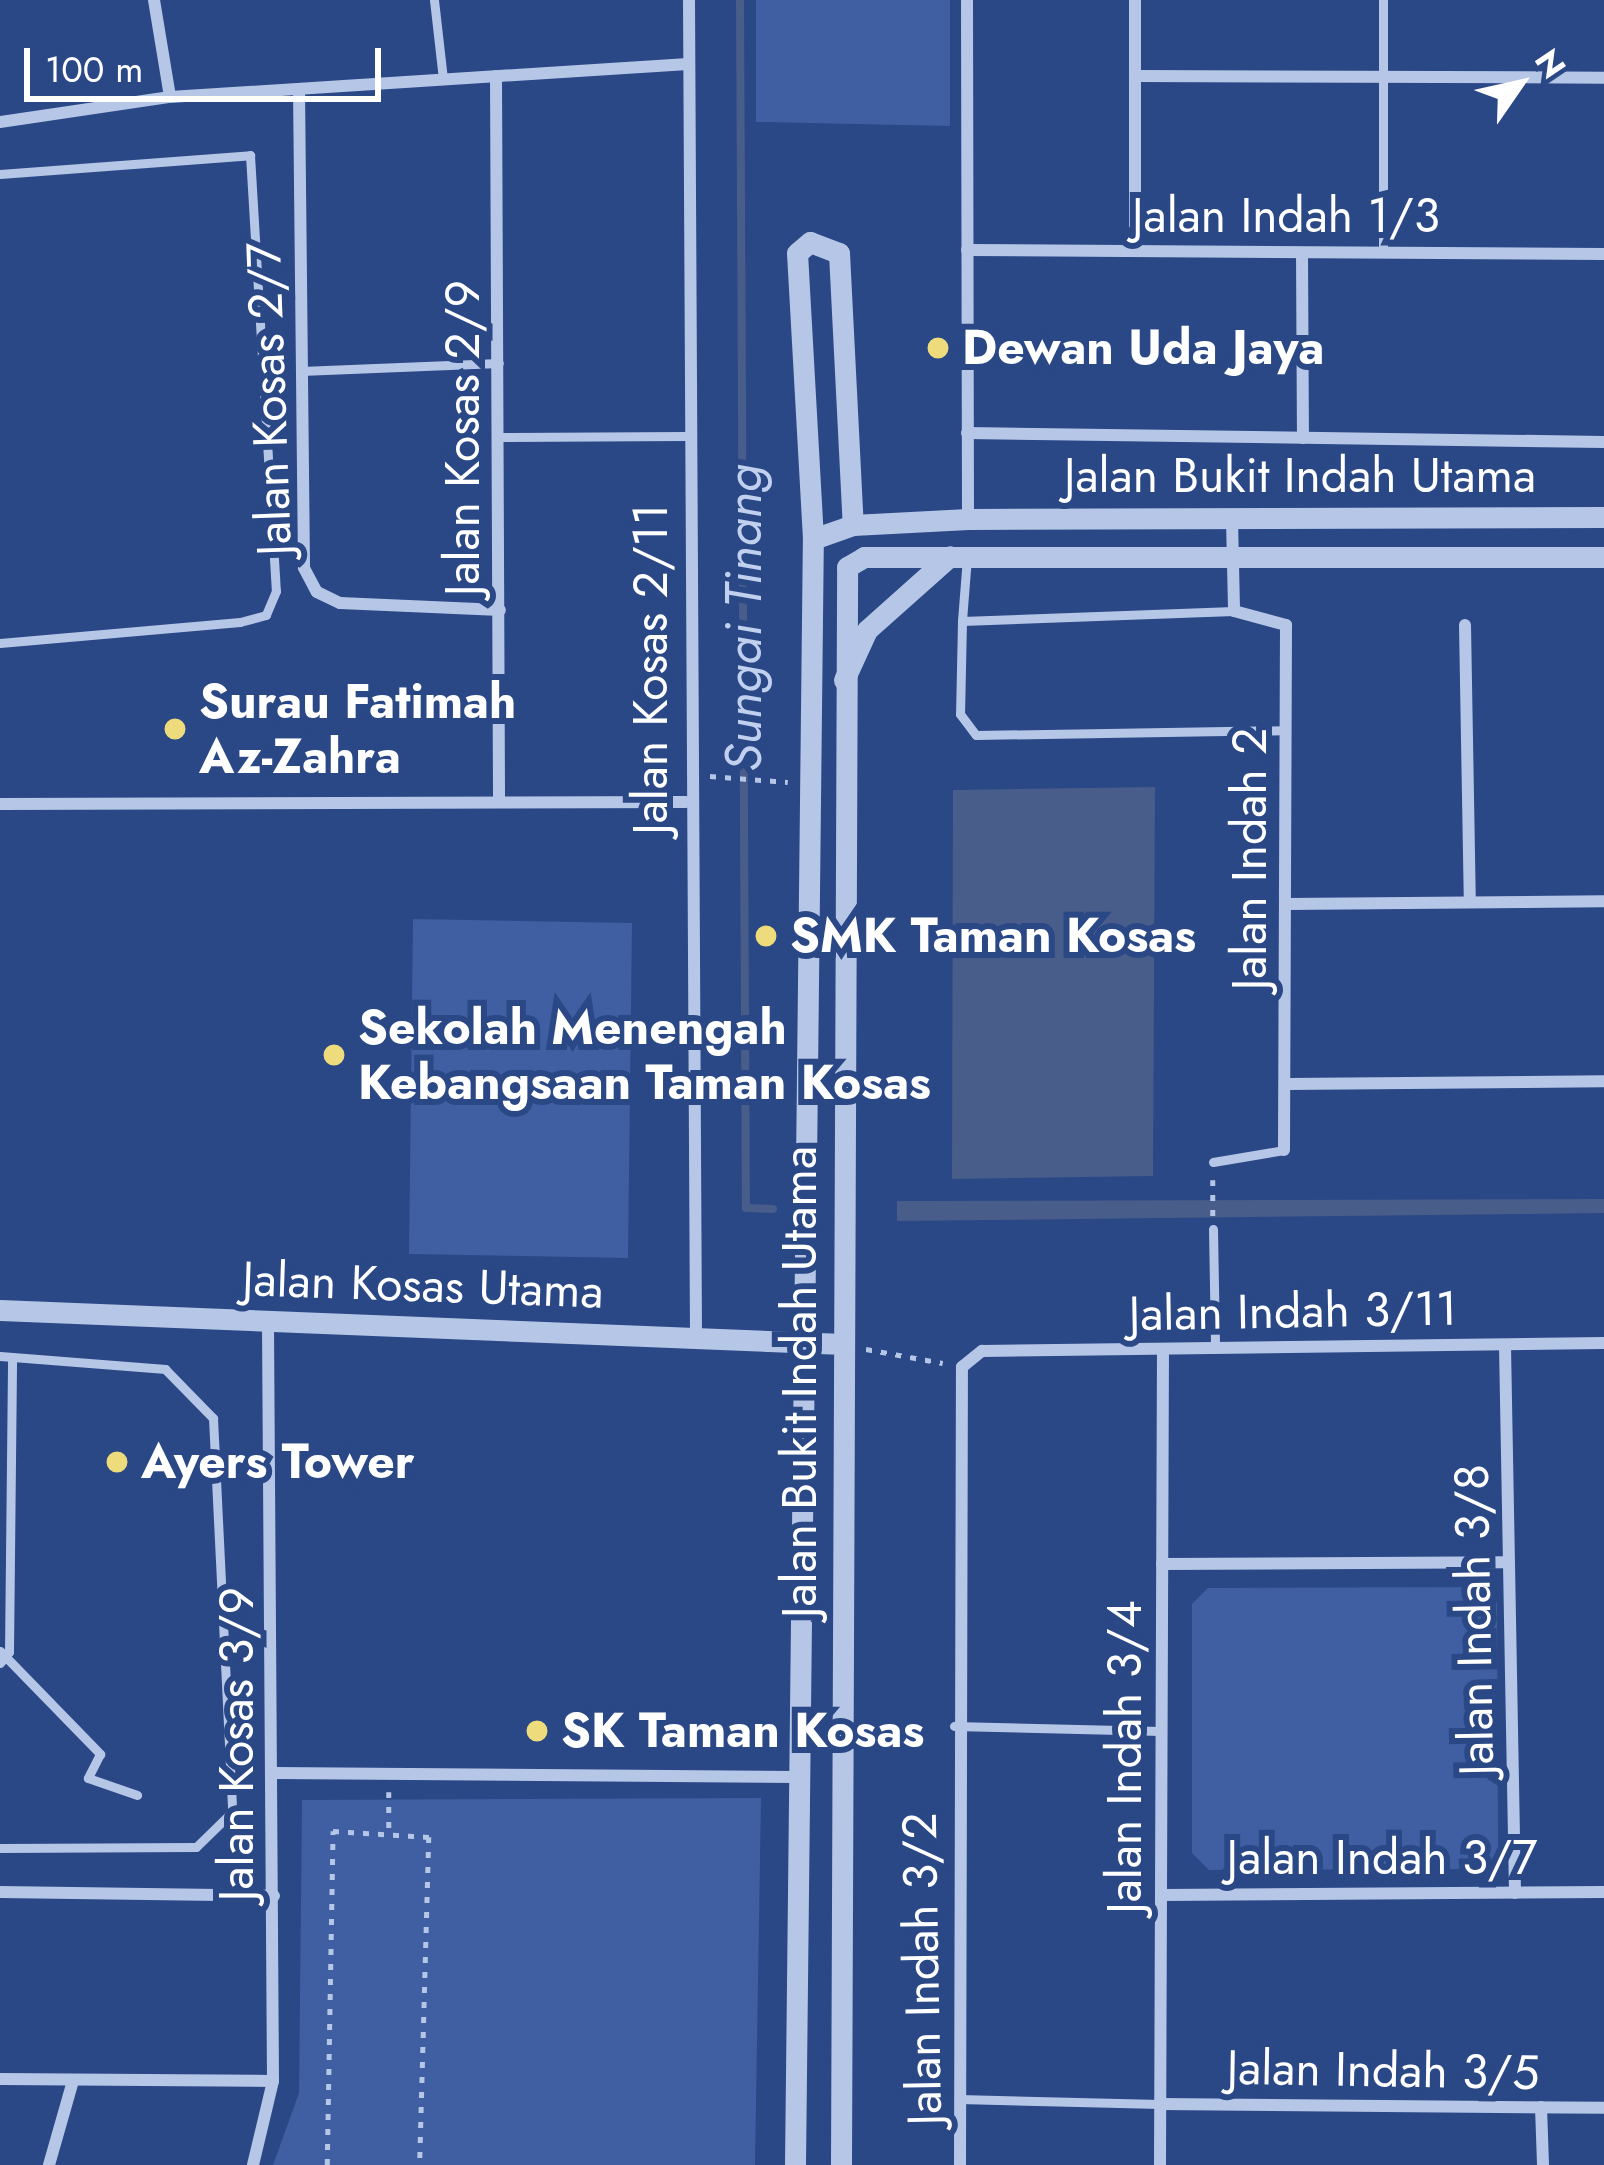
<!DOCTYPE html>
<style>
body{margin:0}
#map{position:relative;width:1604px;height:2165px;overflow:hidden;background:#2a4786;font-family:Jost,sans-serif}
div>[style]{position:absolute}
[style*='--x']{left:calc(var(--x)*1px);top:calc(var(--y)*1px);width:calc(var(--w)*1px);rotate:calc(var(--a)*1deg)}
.green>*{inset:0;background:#3f5fa2}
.water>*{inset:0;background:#485d8a}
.stream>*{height:8px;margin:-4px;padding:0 4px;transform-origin:4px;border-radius:4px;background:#485d8a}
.path>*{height:4.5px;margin-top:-2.25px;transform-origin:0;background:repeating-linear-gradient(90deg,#b5c6e7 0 6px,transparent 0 15px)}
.service>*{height:9px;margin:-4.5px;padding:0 4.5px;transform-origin:4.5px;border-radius:4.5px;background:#b5c6e7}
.minor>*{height:12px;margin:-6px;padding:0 6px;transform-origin:6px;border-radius:6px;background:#b5c6e7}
.tertiary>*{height:21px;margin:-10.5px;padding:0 10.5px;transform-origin:10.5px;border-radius:10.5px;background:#b5c6e7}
.dots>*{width:33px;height:33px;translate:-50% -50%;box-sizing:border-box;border:6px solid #2a4786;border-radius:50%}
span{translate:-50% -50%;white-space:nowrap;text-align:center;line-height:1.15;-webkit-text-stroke:12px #2a4786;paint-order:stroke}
.street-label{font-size:48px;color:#fff}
.poi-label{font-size:48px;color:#fff;font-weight:700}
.left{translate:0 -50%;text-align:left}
.water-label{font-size:51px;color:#c1d0ef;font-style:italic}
.north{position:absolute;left:1460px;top:24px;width:120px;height:120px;-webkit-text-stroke:9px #2a4786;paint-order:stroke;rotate:56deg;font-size:33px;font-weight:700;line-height:48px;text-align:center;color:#fff}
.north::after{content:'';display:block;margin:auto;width:42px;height:54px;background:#fff;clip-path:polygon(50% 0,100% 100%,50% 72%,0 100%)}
.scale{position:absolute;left:24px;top:48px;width:357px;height:54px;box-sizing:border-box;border:6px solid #fff;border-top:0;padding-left:15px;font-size:36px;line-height:42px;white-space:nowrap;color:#fff;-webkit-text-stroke:9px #2a4786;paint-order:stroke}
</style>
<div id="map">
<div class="green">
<i style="clip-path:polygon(756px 0,950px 0,950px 126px,756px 122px)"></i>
<i style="clip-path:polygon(413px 919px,632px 923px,628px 1258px,409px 1254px)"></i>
<i style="clip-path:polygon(1481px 1587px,1497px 1603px,1498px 1852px,1482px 1869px,1209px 1870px,1192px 1853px,1192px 1604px,1208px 1588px)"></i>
<i style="clip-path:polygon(761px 1798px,755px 2165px,273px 2165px,299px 2093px,302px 1800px)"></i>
</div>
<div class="water">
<i style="clip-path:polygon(1155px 787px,1153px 1176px,952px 1179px,953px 790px)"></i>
<i style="clip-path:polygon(1604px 1199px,1604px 1213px,897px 1221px,897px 1201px)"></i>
</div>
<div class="stream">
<i style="--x:740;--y:0;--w:1208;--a:89.72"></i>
<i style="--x:746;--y:1208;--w:27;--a:2"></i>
</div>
<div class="path">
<i style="--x:710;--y:776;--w:78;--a:4.4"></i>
<i style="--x:1213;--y:1180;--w:36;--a:90"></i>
<i style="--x:866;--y:1349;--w:78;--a:10.3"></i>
<i style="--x:389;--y:1792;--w:41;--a:90"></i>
<i style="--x:327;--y:2165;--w:334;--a:-89"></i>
<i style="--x:333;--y:1831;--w:96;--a:3.6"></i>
<i style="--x:429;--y:1837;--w:328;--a:91.6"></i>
</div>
<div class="service">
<i style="--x:434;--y:0;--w:80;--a:83.5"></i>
<i style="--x:1383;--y:0;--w:253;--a:90"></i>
<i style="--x:0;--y:174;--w:251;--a:-4.3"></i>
<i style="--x:250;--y:155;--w:437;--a:86.6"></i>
<i style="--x:276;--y:591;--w:26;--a:113"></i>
<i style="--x:266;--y:615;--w:27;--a:165"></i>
<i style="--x:240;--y:622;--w:241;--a:175"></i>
<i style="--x:301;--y:371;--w:198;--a:-2.3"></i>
<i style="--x:498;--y:437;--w:188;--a:-0.3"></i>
<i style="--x:967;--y:557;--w:64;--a:94.5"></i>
<i style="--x:962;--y:621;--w:272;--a:-2.1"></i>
<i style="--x:962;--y:621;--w:93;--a:91.2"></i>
<i style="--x:960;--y:714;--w:26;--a:53"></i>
<i style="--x:976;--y:735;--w:309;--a:-0.9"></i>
<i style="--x:1213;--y:1162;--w:72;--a:-9.6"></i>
<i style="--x:1213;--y:1229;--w:119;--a:89"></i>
<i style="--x:0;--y:1356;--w:166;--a:4.5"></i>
<i style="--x:165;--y:1369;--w:69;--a:45.6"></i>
<i style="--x:213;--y:1418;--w:394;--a:87.2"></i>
<i style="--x:232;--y:1812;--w:50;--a:135.8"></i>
<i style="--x:196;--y:1847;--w:196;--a:179.7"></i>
<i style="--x:0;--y:1651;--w:144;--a:45.8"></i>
<i style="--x:100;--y:1754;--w:27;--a:117"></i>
<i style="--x:88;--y:1778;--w:52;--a:19.1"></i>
<i style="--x:0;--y:1663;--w:14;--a:-51"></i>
<i style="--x:9;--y:1652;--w:295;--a:-89.4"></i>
<i style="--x:954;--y:1726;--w:207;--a:1.4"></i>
<i style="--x:959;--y:2099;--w:201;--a:1.4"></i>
</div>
<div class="minor">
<i style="--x:154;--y:0;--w:98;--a:80.6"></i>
<i style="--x:689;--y:0;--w:1339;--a:89.7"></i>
<i style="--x:967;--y:0;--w:519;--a:89.89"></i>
<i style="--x:1135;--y:0;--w:251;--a:90"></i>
<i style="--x:496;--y:76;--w:724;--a:89.76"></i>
<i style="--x:1135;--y:76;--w:469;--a:0.2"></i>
<i style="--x:299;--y:89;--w:479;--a:89.4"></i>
<i style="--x:304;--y:568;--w:27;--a:62"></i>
<i style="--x:317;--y:592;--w:25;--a:26"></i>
<i style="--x:340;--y:603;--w:160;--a:2.5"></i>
<i style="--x:0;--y:122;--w:172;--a:-8.4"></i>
<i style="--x:170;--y:97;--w:519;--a:-3.65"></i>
<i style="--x:967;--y:250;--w:637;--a:0.36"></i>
<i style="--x:1302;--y:253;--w:185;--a:89.7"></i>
<i style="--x:967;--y:433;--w:637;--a:0.81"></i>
<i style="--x:1232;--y:520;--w:91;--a:88.7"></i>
<i style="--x:1234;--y:611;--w:54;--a:15.1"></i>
<i style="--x:1286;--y:625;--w:525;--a:90.22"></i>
<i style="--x:1465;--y:625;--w:277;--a:89"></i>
<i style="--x:0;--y:804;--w:686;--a:-0.17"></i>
<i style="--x:1287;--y:904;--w:317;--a:-0.5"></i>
<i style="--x:1288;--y:1084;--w:316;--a:-0.5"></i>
<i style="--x:1505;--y:1346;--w:547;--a:88.95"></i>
<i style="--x:1162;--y:1564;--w:347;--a:-0.3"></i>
<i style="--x:274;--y:1773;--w:521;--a:0.44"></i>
<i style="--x:0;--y:1892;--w:274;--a:0.8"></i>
<i style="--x:1161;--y:1895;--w:443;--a:-0.4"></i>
<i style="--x:0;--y:2079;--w:273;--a:0.4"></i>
<i style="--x:1160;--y:2104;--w:444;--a:0.5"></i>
<i style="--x:1541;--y:2107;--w:58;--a:88"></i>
<i style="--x:49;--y:2165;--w:87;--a:-74.1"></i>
<i style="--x:253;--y:2165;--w:86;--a:-76.6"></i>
<i style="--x:273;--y:2081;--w:760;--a:-90.38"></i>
<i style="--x:960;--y:2165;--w:798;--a:-89.86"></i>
<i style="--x:962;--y:1367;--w:26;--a:-39"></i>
<i style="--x:982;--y:1351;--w:622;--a:-0.74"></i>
<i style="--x:1160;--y:2165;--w:816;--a:-89.79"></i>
</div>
<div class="tertiary">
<i style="--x:813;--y:539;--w:42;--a:-19.3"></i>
<i style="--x:853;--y:525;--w:115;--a:-3"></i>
<i style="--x:968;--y:519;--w:636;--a:-0.18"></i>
<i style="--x:844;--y:680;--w:55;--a:-65.3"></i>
<i style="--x:867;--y:630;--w:111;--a:-41.7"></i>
<i style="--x:0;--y:1310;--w:844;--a:2.31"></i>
<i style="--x:795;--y:2165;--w:1626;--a:-89.37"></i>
<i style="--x:813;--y:539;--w:286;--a:-93.2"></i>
<i style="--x:797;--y:253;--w:17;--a:-40"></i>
<i style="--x:810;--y:242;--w:31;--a:21"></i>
<i style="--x:839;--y:253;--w:272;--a:87.1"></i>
<i style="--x:841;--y:2165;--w:1598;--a:-89.78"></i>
<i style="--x:847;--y:567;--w:20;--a:-30"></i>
<i style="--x:864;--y:557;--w:740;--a:0"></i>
</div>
<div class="dots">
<i style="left:938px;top:348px;background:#eedb7c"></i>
<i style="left:175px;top:729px;background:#eedb7c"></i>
<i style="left:766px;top:936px;background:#eedb7c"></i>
<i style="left:334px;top:1055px;background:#eedb7c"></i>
<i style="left:117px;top:1462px;background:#eedb7c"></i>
<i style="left:537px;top:1731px;background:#eedb7c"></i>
</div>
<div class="street-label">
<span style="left:1286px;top:216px">Jalan Indah 1/3</span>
<span style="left:269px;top:399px;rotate:-92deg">Jalan Kosas 2/7</span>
<span style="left:463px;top:438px;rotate:-90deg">Jalan Kosas 2/9</span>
<span style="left:1300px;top:476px">Jalan Bukit Indah Utama</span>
<span style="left:651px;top:669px;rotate:-90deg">Jalan Kosas 2/11</span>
<span style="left:1250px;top:859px;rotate:-90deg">Jalan Indah 2</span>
<span style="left:423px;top:1285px;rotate:2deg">Jalan Kosas Utama</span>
<span style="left:1293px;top:1311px;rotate:-1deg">Jalan Indah 3/11</span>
<span style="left:800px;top:1382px;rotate:-90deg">Jalan Bukit Indah Utama</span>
<span style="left:1474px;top:1620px;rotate:-91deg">Jalan Indah 3/8</span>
<span style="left:237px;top:1744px;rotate:-90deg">Jalan Kosas 3/9</span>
<span style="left:1125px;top:1757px;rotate:-90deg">Jalan Indah 3/4</span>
<span style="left:1382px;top:1858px">Jalan Indah 3/7</span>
<span style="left:922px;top:1969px;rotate:-91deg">Jalan Indah 3/2</span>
<span style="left:1383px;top:2070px;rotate:1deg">Jalan Indah 3/5</span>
</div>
<div class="poi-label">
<span class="left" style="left:962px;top:348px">Dewan Uda Jaya</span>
<span class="left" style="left:199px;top:729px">Surau Fatimah<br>Az-Zahra</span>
<span class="left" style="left:790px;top:936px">SMK Taman Kosas</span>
<span class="left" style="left:358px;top:1055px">Sekolah Menengah<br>Kebangsaan Taman Kosas</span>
<span class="left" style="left:141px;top:1462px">Ayers Tower</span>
<span class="left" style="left:561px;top:1731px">SK Taman Kosas</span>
</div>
<div class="water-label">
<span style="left:743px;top:618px;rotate:-90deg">Sungai Tinang</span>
</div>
<div class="north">N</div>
<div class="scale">100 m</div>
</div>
